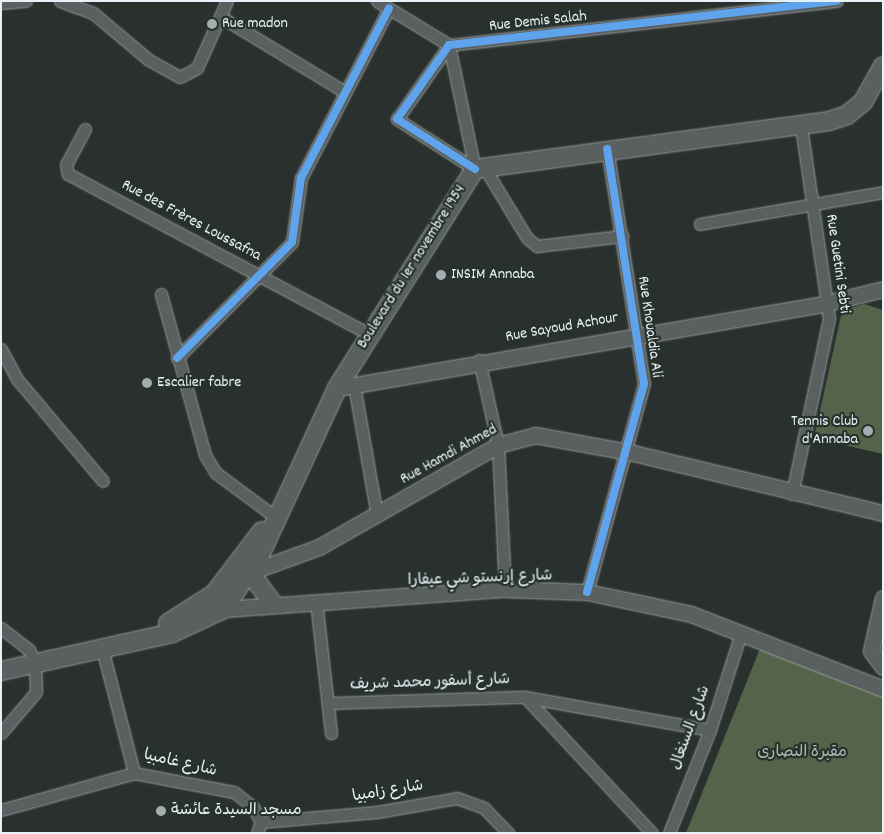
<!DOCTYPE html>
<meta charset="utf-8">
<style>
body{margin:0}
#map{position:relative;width:884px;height:834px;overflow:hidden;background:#29302d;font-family:Dekko,"Playpen Sans Arabic",sans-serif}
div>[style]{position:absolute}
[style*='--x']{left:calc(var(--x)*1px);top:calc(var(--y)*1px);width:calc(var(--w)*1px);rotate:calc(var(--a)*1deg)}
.green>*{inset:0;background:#53644a}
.roads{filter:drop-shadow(0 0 1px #959a9a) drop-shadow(0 0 1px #959a9a)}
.minor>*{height:11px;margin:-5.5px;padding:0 5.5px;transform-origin:5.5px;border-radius:5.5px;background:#5a6060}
.secondary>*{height:15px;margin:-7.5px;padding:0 7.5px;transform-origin:7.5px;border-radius:7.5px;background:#5a6060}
.primary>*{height:18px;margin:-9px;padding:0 9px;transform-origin:9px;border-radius:9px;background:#5a6060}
.cycleway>*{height:8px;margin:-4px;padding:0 4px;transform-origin:4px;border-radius:4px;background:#60a3ed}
.dots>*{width:14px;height:14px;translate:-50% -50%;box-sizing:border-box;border:2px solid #26332d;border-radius:50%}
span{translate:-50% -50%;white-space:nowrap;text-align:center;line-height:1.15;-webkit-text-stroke:4.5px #26332d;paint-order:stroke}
.street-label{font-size:16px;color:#e8f1f8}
.poi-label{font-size:16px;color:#e8f1f8}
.left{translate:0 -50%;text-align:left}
.right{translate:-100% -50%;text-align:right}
.park-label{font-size:16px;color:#afbcb4}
.frame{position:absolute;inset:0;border:2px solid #e8f1f8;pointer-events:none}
</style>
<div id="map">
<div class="green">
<i style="clip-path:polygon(864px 304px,883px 310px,883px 454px,814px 438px,842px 311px)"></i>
<i style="clip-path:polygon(761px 646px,883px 695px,883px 833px,686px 833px)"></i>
</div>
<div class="roads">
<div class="minor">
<i style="--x:60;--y:1;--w:35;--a:20"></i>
<i style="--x:93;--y:13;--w:73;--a:40"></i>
<i style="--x:149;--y:60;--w:35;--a:29"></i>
<i style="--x:180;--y:77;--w:19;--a:-28"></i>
<i style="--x:197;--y:68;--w:73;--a:-65.9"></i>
<i style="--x:377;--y:1;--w:84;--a:31.4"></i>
<i style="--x:449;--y:45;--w:127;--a:78.2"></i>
<i style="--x:1;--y:3;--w:25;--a:-5"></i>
<i style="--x:221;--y:17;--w:143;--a:31.2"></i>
<i style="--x:85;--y:129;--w:40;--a:118"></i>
<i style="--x:66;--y:164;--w:10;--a:79"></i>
<i style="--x:68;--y:174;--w:341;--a:28"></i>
<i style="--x:484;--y:167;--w:83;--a:58.8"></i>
<i style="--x:527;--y:238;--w:13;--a:39"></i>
<i style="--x:537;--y:246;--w:86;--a:-6.7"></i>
<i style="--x:475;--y:169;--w:93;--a:-147.3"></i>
<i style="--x:397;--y:119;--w:90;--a:-54.9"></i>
<i style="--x:449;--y:45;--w:390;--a:-6.5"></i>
<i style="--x:700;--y:224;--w:186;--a:-9.9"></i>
<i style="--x:161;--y:294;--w:167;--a:74.7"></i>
<i style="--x:205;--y:455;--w:21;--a:59"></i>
<i style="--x:216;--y:473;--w:72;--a:36.6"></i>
<i style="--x:1;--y:349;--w:34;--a:62"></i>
<i style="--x:17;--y:379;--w:133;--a:49.9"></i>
<i style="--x:177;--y:358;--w:163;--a:-45.2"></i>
<i style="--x:292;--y:242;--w:65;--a:-82"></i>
<i style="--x:301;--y:178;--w:191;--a:-62.6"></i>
<i style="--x:479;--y:360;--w:87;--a:77.4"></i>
<i style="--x:498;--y:445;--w:144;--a:87.2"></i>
<i style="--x:354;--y:385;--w:133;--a:80"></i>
<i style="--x:792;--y:494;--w:180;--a:-78.1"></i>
<i style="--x:829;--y:318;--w:194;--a:-98.3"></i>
<i style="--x:587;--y:592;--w:216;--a:-74.7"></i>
<i style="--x:644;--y:384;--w:238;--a:-98.9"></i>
<i style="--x:316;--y:601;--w:133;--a:83.5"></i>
<i style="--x:1;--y:628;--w:36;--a:38"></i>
<i style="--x:29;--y:650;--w:14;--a:65"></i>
<i style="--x:35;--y:663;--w:29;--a:88"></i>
<i style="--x:36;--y:692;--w:54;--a:130.5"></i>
<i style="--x:102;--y:648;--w:129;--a:75.6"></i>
<i style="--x:134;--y:773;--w:102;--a:10.8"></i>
<i style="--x:234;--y:792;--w:24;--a:38"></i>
<i style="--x:253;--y:807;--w:17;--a:62"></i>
<i style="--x:261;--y:822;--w:12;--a:110"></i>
<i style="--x:525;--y:697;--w:186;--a:47"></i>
<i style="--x:329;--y:703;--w:196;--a:-1.8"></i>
<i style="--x:525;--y:697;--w:188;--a:10.1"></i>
<i style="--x:1;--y:810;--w:138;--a:-15.5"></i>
<i style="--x:261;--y:822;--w:116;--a:-4.9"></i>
<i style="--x:377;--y:812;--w:81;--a:-9.9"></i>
<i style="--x:457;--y:798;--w:29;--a:20"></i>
<i style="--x:484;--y:808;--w:35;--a:46"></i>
<i style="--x:669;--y:833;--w:111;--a:-68.3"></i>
<i style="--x:710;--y:730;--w:102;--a:-72.3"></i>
</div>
<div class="secondary">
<i style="--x:337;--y:388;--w:497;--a:-9.8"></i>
<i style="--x:827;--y:303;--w:58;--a:-14"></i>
<i style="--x:242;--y:575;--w:82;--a:-20"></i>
<i style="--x:319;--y:547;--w:206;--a:-29.7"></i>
<i style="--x:498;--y:445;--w:38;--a:-15"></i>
<i style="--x:535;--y:435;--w:96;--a:10.3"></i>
<i style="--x:629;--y:452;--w:261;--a:13.5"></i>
<i style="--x:883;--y:598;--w:54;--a:102.8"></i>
<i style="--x:871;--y:651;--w:20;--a:53"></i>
<i style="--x:224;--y:609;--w:282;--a:-4.1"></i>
<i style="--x:505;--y:589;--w:82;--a:2.1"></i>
<i style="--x:587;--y:592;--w:106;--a:11.9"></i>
<i style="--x:691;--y:614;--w:206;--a:21.3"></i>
</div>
<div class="primary">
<i style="--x:250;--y:573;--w:39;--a:53"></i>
<i style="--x:168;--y:623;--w:54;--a:-32.2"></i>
<i style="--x:214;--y:594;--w:79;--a:-52.7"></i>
<i style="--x:1;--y:671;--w:175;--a:-12.5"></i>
<i style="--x:172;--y:633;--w:57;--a:-24.8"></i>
<i style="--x:224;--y:609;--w:65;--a:-56.3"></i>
<i style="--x:260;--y:555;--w:184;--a:-65.2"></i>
<i style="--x:337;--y:388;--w:259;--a:-57.8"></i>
<i style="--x:475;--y:169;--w:357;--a:-7.7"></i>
<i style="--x:829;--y:121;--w:19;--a:-18"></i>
<i style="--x:847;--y:115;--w:21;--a:-39"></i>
<i style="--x:863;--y:102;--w:41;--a:-60.9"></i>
</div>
</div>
<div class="cycleway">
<i style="--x:475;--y:169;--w:93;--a:-147.3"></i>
<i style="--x:397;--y:119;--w:90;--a:-54.9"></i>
<i style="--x:449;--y:45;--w:390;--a:-6.5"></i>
<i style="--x:177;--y:358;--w:163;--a:-45.2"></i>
<i style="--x:292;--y:242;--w:65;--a:-82"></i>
<i style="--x:301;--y:178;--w:191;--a:-62.6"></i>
<i style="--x:587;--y:592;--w:216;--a:-74.7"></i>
<i style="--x:644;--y:384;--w:238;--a:-98.9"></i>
</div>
<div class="dots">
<i style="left:212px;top:24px;background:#a5adb1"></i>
<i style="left:441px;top:275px;background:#a5adb1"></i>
<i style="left:147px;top:383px;background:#a5adb1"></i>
<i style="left:868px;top:431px;background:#a5adb1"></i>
<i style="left:161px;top:811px;background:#a5adb1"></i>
</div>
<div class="street-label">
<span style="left:538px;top:22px;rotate:-6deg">Rue Demis Salah</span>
<span style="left:191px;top:221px;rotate:28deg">Rue des Frères Loussafna</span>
<span style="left:837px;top:264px;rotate:82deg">Rue Guetini Sebti</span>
<span style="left:412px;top:267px;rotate:-58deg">Boulevard du 1er novembre 1954</span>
<span style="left:649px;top:327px;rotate:82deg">Rue Khoualdia Ali</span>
<span style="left:562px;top:328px;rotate:-10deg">Rue Sayoud Achour</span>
<span style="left:449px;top:455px;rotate:-29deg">Rue Hamdi Ahmed</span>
<span style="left:480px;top:579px;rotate:-2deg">شارع إرنستو شي عيفارا</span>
<span style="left:430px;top:683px;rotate:-2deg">شارع أسفور محمد شريف</span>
<span style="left:691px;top:728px;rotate:-70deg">شارع السنغال</span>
<span style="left:180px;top:764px;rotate:13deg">شارع غامبيا</span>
<span style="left:388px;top:792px;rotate:-9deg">شارع زامبيا</span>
</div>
<div class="poi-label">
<span class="left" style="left:222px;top:24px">Rue madon</span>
<span class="left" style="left:451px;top:275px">INSIM Annaba</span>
<span class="left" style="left:157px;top:383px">Escalier fabre</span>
<span class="right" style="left:858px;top:431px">Tennis Club<br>d'Annaba</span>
<span class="left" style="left:171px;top:811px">مسجد السيدة عائشة</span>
</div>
<div class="park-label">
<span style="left:802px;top:753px">مقبرة النصارى</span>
</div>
<div class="frame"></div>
</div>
